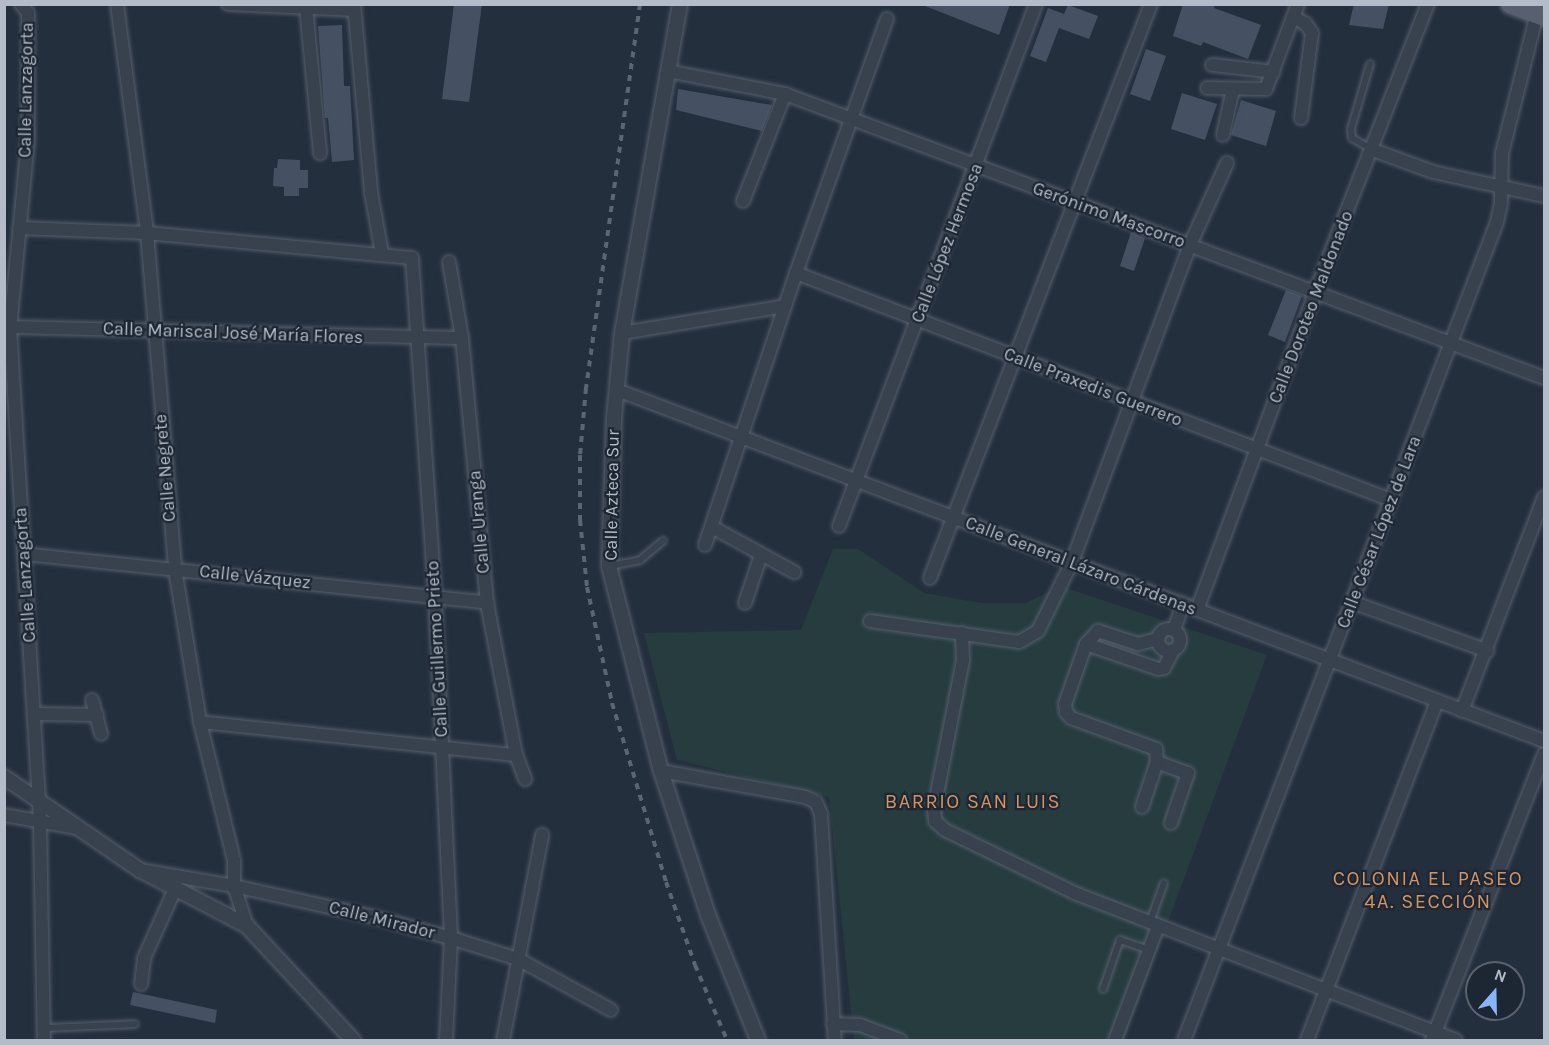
<!DOCTYPE html>
<meta charset="utf-8">
<style>
body{margin:0}
#map{position:relative;width:1549px;height:1045px;overflow:hidden;background:#242f3e;font-family:Karla,sans-serif}
div>[style]{position:absolute}
[style*='--x']{left:calc(var(--x)*1px);top:calc(var(--y)*1px);width:calc(var(--w)*1px);rotate:calc(var(--a)*1deg)}
.green>*{inset:0;background:#263c3f}
.building>*{inset:0;background:#455162}
.roads{filter:drop-shadow(0 0 2px #565f6c) drop-shadow(0 0 2px #565f6c)}
.service>*{height:6px;margin:-3px;padding:0 3px;transform-origin:3px;border-radius:3px;background:#38414e}
.minor>*{height:12px;margin:-6px;padding:0 6px;transform-origin:6px;border-radius:6px;background:#38414e}
.minor>.ring{margin:-6px;padding:0;box-sizing:content-box;background:none;border:12px solid #38414e;border-radius:50%}
.tertiary>*{height:14px;margin:-7px;padding:0 7px;transform-origin:7px;border-radius:7px;background:#38414e}
.primary>*{height:18px;margin:-9px;padding:0 9px;transform-origin:9px;border-radius:9px;background:#56606e}
.rail>*{height:4px;margin-top:-2px;transform-origin:0;background:repeating-linear-gradient(90deg,#5a6575 0 6px,transparent 0 12px)}
span{translate:-50% -50%;white-space:nowrap;text-align:center;line-height:1.15;-webkit-text-stroke:4.5px #1d2633;paint-order:stroke}
.street-label{font-size:18px;color:#b4bcc9}
.neighbourhood-label{font-size:20px;color:#d59563;letter-spacing:1.5px}
.frame{position:absolute;inset:0;border:6px solid #b4bcc9;pointer-events:none}
.north{position:absolute;left:1465px;top:961px;width:60px;height:60px;box-sizing:border-box;background:#1d2633;border:2px solid #59626f;border-radius:50%;rotate:20deg;font-size:16px;font-weight:700;line-height:24px;text-align:center;color:#b4bcc9}
.north::after{content:'';display:block;margin:auto;width:21px;height:27px;background:#8ab4f8;clip-path:polygon(50% 0,100% 100%,50% 72%,0 100%)}
</style>
<div id="map">
<div class="green">
<i style="clip-path:polygon(833px 549px,858px 549px,924px 593px,981px 603px,1026px 603px,1060px 586px,1267px 655px,1124px 1040px,854px 1040px,829px 797px,677px 760px,644px 633px,801px 630px)"></i>
</div>
<div class="building">
<i style="clip-path:polygon(454px 4px,482px 4px,469px 102px,442px 99px)"></i>
<i style="clip-path:polygon(920px 4px,1010px 4px,999px 35px)"></i>
<i style="clip-path:polygon(1183px 4px,1215px 4px,1214px 8px,1261px 25px,1248px 59px,1203px 42px,1201px 46px,1173px 36px)"></i>
<i style="clip-path:polygon(1354px 4px,1389px 4px,1383px 29px,1349px 25px)"></i>
<i style="clip-path:polygon(1068px 5px,1098px 16px,1089px 39px,1059px 28px,1046px 62px,1030px 56px,1048px 8px,1064px 14px)"></i>
<i style="clip-path:polygon(342px 25px,344px 86px,350px 86px,354px 160px,332px 162px,328px 118px,325px 118px,318px 26px)"></i>
<i style="clip-path:polygon(1146px 49px,1166px 56px,1150px 101px,1130px 94px)"></i>
<i style="clip-path:polygon(678px 89px,772px 105px,762px 131px,676px 110px)"></i>
<i style="clip-path:polygon(1182px 93px,1217px 104px,1205px 140px,1171px 129px)"></i>
<i style="clip-path:polygon(1241px 100px,1276px 111px,1266px 146px,1231px 135px)"></i>
<i style="clip-path:polygon(278px 159px,300px 160px,300px 170px,308px 170px,308px 188px,299px 188px,299px 196px,284px 196px,284px 187px,273px 186px,274px 168px,277px 168px)"></i>
<i style="clip-path:polygon(1131px 232px,1145px 238px,1134px 271px,1120px 266px)"></i>
<i style="clip-path:polygon(1286px 290px,1302px 296px,1285px 342px,1268px 335px)"></i>
<i style="clip-path:polygon(133px 992px,217px 1010px,215px 1023px,130px 1005px)"></i>
</div>
<div class="roads">
<div class="service">
<i style="--x:1370;--y:64;--w:68;--a:106.3"></i>
<i style="--x:1351;--y:129;--w:9;--a:84"></i>
<i style="--x:1352;--y:138;--w:24;--a:30"></i>
<i style="--x:610;--y:566;--w:31;--a:-11"></i>
<i style="--x:640;--y:560;--w:30;--a:-40"></i>
<i style="--x:1150;--y:922;--w:41;--a:-70.3"></i>
<i style="--x:1103;--y:989;--w:52;--a:-70.9"></i>
<i style="--x:1120;--y:940;--w:31;--a:19"></i>
<i style="--x:44;--y:1028;--w:91;--a:-2.5"></i>
</div>
<div class="minor">
<i style="--x:21;--y:4;--w:11;--a:52"></i>
<i style="--x:28;--y:13;--w:128;--a:90"></i>
<i style="--x:28;--y:141;--w:187;--a:95.5"></i>
<i style="--x:10;--y:327;--w:495;--a:86.5"></i>
<i style="--x:40;--y:821;--w:219;--a:89"></i>
<i style="--x:117;--y:4;--w:231;--a:82.5"></i>
<i style="--x:147;--y:233;--w:337;--a:85.2"></i>
<i style="--x:175;--y:569;--w:155;--a:80.7"></i>
<i style="--x:200;--y:722;--w:142;--a:76.2"></i>
<i style="--x:234;--y:860;--w:26;--a:90"></i>
<i style="--x:234;--y:886;--w:42;--a:72"></i>
<i style="--x:228;--y:4;--w:126;--a:2.7"></i>
<i style="--x:354;--y:4;--w:189;--a:84.8"></i>
<i style="--x:371;--y:192;--w:63;--a:79.9"></i>
<i style="--x:306;--y:7;--w:147;--a:84.5"></i>
<i style="--x:1293;--y:17;--w:13;--a:27"></i>
<i style="--x:1305;--y:23;--w:12;--a:55"></i>
<i style="--x:1312;--y:33;--w:86;--a:97.4"></i>
<i style="--x:1212;--y:65;--w:62;--a:6.4"></i>
<i style="--x:668;--y:71;--w:119;--a:11.1"></i>
<i style="--x:785;--y:94;--w:810;--a:20.51"></i>
<i style="--x:1207;--y:88;--w:59;--a:1"></i>
<i style="--x:1266;--y:89;--w:91;--a:-69.4"></i>
<i style="--x:1223;--y:135;--w:47;--a:-77.7"></i>
<i style="--x:1373;--y:150;--w:64;--a:20.1"></i>
<i style="--x:1433;--y:172;--w:114;--a:12.2"></i>
<i style="--x:743;--y:201;--w:115;--a:-68.6"></i>
<i style="--x:19;--y:228;--w:128;--a:2.2"></i>
<i style="--x:147;--y:233;--w:266;--a:5.4"></i>
<i style="--x:412;--y:258;--w:340;--a:86.1"></i>
<i style="--x:435;--y:597;--w:341;--a:87.3"></i>
<i style="--x:451;--y:938;--w:102;--a:92.8"></i>
<i style="--x:449;--y:262;--w:77;--a:80.3"></i>
<i style="--x:462;--y:338;--w:266;--a:84.6"></i>
<i style="--x:487;--y:603;--w:155;--a:79.2"></i>
<i style="--x:516;--y:755;--w:26;--a:69"></i>
<i style="--x:796;--y:273;--w:637;--a:20.88"></i>
<i style="--x:5;--y:327;--w:457;--a:1.4"></i>
<i style="--x:622;--y:333;--w:165;--a:-9.4"></i>
<i style="--x:617;--y:390;--w:991;--a:20.74"></i>
<i style="--x:839;--y:526;--w:558;--a:-69.32"></i>
<i style="--x:712;--y:527;--w:94;--a:28.8"></i>
<i style="--x:705;--y:545;--w:287;--a:-71.5"></i>
<i style="--x:796;--y:273;--w:270;--a:-70.3"></i>
<i style="--x:24;--y:554;--w:466;--a:6"></i>
<i style="--x:930;--y:578;--w:615;--a:-68.94"></i>
<i style="--x:1352;--y:602;--w:144;--a:19.9"></i>
<i style="--x:745;--y:603;--w:51;--a:-71.6"></i>
<i style="--x:1197;--y:610;--w:339;--a:-69.6"></i>
<i style="--x:1315;--y:292;--w:309;--a:-68.6"></i>
<i style="--x:870;--y:621;--w:150;--a:8"></i>
<i style="--x:1019;--y:642;--w:22;--a:-30"></i>
<i style="--x:1038;--y:631;--w:77;--a:-63.8"></i>
<i style="--x:1072;--y:562;--w:338;--a:-69.6"></i>
<i style="--x:1190;--y:245;--w:90;--a:-65.7"></i>
<i class="ring" style="left:1158px;top:629px;width:10px;height:10px"></i>
<i style="--x:1174;--y:630;--w:28;--a:-71"></i>
<i style="--x:962;--y:633;--w:27;--a:88"></i>
<i style="--x:963;--y:660;--w:152;--a:101"></i>
<i style="--x:934;--y:809;--w:12;--a:85"></i>
<i style="--x:935;--y:821;--w:13;--a:42"></i>
<i style="--x:945;--y:830;--w:147;--a:25.9"></i>
<i style="--x:1077;--y:894;--w:406;--a:21.1"></i>
<i style="--x:1086;--y:644;--w:76;--a:19.1"></i>
<i style="--x:1158;--y:669;--w:6;--a:-9"></i>
<i style="--x:1164;--y:668;--w:18;--a:-63"></i>
<i style="--x:92;--y:700;--w:35;--a:75"></i>
<i style="--x:1462;--y:711;--w:229;--a:-69"></i>
<i style="--x:35;--y:714;--w:62;--a:0.9"></i>
<i style="--x:200;--y:722;--w:318;--a:6"></i>
<i style="--x:1157;--y:762;--w:33;--a:20"></i>
<i style="--x:1188;--y:773;--w:53;--a:108.8"></i>
<i style="--x:661;--y:771;--w:146;--a:10.2"></i>
<i style="--x:805;--y:797;--w:12;--a:24"></i>
<i style="--x:816;--y:802;--w:13;--a:67"></i>
<i style="--x:821;--y:814;--w:226;--a:86.5"></i>
<i style="--x:1142;--y:807;--w:47;--a:-71.6"></i>
<i style="--x:1157;--y:762;--w:13;--a:-94"></i>
<i style="--x:1156;--y:749;--w:90;--a:-160"></i>
<i style="--x:1071;--y:718;--w:8;--a:-130"></i>
<i style="--x:1066;--y:712;--w:8;--a:-97"></i>
<i style="--x:1065;--y:704;--w:64;--a:-70.7"></i>
<i style="--x:1086;--y:644;--w:18;--a:-47"></i>
<i style="--x:1098;--y:631;--w:42;--a:18"></i>
<i style="--x:1138;--y:644;--w:21;--a:-14"></i>
<i style="--x:4;--y:815;--w:74;--a:10.1"></i>
<i style="--x:146;--y:871;--w:89;--a:9.7"></i>
<i style="--x:234;--y:886;--w:143;--a:12.5"></i>
<i style="--x:374;--y:917;--w:80;--a:15.3"></i>
<i style="--x:451;--y:938;--w:70;--a:17.4"></i>
<i style="--x:518;--y:959;--w:106;--a:28.7"></i>
<i style="--x:141;--y:984;--w:26;--a:-83"></i>
<i style="--x:144;--y:958;--w:76;--a:-65.8"></i>
<i style="--x:833;--y:1024;--w:27;--a:2"></i>
<i style="--x:860;--y:1025;--w:43;--a:20.6"></i>
<i style="--x:503;--y:1040;--w:209;--a:-79.2"></i>
<i style="--x:1115;--y:1040;--w:122;--a:-69.3"></i>
<i style="--x:1184;--y:1040;--w:876;--a:-69.06"></i>
<i style="--x:1497;--y:222;--w:19;--a:-78"></i>
<i style="--x:1501;--y:203;--w:50;--a:-88.9"></i>
<i style="--x:1502;--y:153;--w:143;--a:-75.9"></i>
<i style="--x:1307;--y:1040;--w:363;--a:-69"></i>
<i style="--x:1432;--y:1040;--w:307;--a:-68.6"></i>
</div>
<div class="tertiary">
<i style="--x:680;--y:4;--w:334;--a:100"></i>
<i style="--x:622;--y:333;--w:84;--a:95.4"></i>
<i style="--x:614;--y:417;--w:149;--a:91.9"></i>
<i style="--x:609;--y:566;--w:211;--a:75.8"></i>
<i style="--x:661;--y:771;--w:151;--a:71.9"></i>
<i style="--x:708;--y:915;--w:135;--a:68.2"></i>
<i style="--x:4;--y:777;--w:165;--a:34.4"></i>
<i style="--x:140;--y:870;--w:121;--a:27.6"></i>
<i style="--x:247;--y:926;--w:156;--a:47.1"></i>
</div>
<div class="primary">
<i style="--x:1510;--y:4;--w:36;--a:21"></i>
</div>
</div>
<div class="rail">
<i style="--x:640;--y:4;--w:388;--a:98"></i>
<i style="--x:586;--y:388;--w:67;--a:95.1"></i>
<i style="--x:580;--y:455;--w:65;--a:90"></i>
<i style="--x:580;--y:520;--w:67;--a:84"></i>
<i style="--x:587;--y:587;--w:119;--a:77.8"></i>
<i style="--x:612;--y:703;--w:187;--a:73.2"></i>
<i style="--x:666;--y:882;--w:88;--a:70.7"></i>
<i style="--x:695;--y:965;--w:82;--a:66.9"></i>
</div>
<div class="street-label">
<span style="left:26px;top:90px;rotate:-89deg">Calle Lanzagorta</span>
<span style="left:1109px;top:215px;rotate:20deg">Gerónimo Mascorro</span>
<span style="left:947px;top:243px;rotate:-69deg">Calle López Hermosa</span>
<span style="left:1311px;top:307px;rotate:-69deg">Calle Doroteo Maldonado</span>
<span style="left:233px;top:333px;rotate:2deg">Calle Mariscal José María Flores</span>
<span style="left:1093px;top:387px;rotate:21deg">Calle Praxedis Guerrero</span>
<span style="left:165px;top:468px;rotate:-95deg">Calle Negrete</span>
<span style="left:612px;top:495px;rotate:-89deg">Calle Azteca Sur</span>
<span style="left:479px;top:522px;rotate:-95deg">Calle Uranga</span>
<span style="left:1379px;top:532px;rotate:-69deg">Calle César López de Lara</span>
<span style="left:1081px;top:566px;rotate:21deg">Calle General Lázaro Cárdenas</span>
<span style="left:25px;top:575px;rotate:-94deg">Calle Lanzagorta</span>
<span style="left:255px;top:577px;rotate:6deg">Calle Vázquez</span>
<span style="left:437px;top:649px;rotate:-93deg">Calle Guillermo Prieto</span>
<span style="left:382px;top:920px;rotate:14deg">Calle Mirador</span>
</div>
<div class="neighbourhood-label">
<span style="left:973px;top:801px">BARRIO SAN LUIS</span>
<span style="left:1428px;top:890px">COLONIA EL PASEO<br>4A. SECCIÓN</span>
</div>
<div class="frame"></div>
<div class="north">N</div>
</div>
